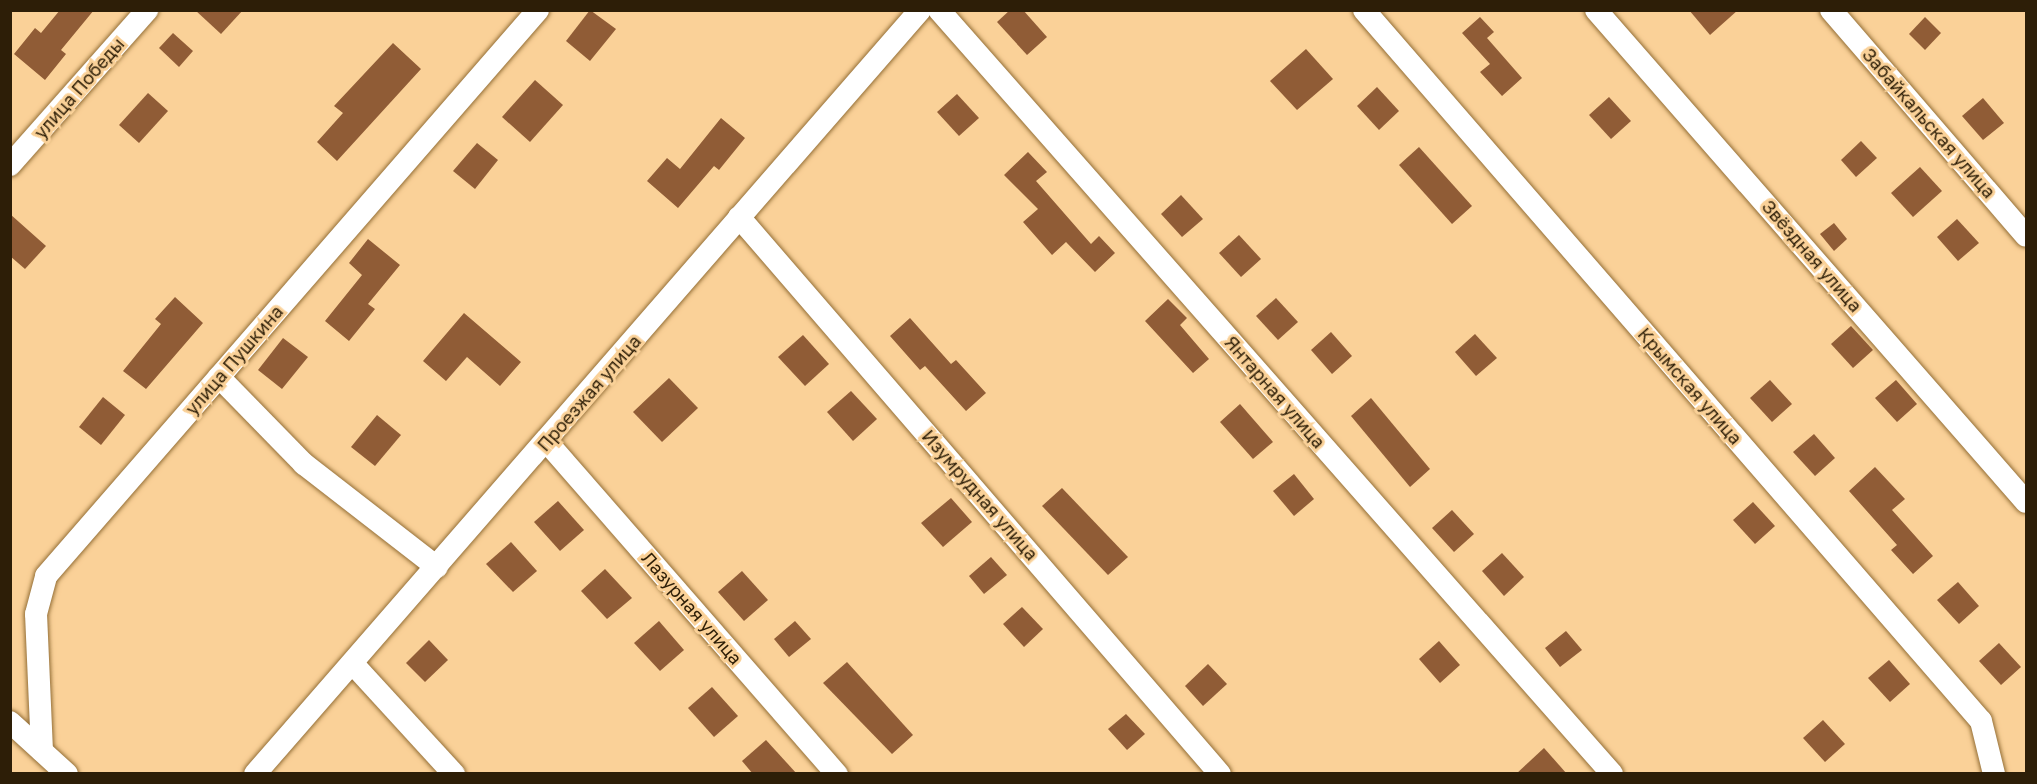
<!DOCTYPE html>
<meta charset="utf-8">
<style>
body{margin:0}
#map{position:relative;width:2037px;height:784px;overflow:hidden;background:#fad198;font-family:"Golos Text",sans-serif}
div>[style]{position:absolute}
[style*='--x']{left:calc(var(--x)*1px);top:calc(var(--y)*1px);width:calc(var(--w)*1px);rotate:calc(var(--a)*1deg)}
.building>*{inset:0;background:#905c36}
.roads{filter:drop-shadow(0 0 2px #946f37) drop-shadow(0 0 2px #946f37)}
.minor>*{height:22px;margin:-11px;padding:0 11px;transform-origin:11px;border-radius:11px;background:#fff}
span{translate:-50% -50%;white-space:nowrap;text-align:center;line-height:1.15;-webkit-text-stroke:6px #fad198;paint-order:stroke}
.street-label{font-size:18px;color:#2d1e07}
.frame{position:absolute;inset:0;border:12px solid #2d1e07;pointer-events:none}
</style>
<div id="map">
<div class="building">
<i style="clip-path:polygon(60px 10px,94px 10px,61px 50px,66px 54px,45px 80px,14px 54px,35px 28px,41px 33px)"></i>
<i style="clip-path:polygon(195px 10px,243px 10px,221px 34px)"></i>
<i style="clip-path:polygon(590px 10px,616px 29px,590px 61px,566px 41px)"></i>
<i style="clip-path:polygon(1010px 10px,1023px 10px,1047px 37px,1027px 55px,997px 22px)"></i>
<i style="clip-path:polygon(1689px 10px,1738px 10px,1710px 35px)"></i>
<i style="clip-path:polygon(1480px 17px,1494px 32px,1487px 38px,1522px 78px,1502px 96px,1480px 72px,1490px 64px,1462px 33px)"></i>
<i style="clip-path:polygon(1925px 17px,1941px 33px,1925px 50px,1909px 34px)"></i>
<i style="clip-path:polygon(173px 33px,193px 51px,179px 67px,159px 48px)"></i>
<i style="clip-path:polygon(393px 43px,421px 69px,337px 161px,317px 142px,343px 113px,334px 106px)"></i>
<i style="clip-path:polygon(1306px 49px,1333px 79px,1297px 110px,1270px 81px)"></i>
<i style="clip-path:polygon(535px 80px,563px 105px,530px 142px,502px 117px)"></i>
<i style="clip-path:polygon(1377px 87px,1399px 111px,1379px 130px,1357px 106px)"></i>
<i style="clip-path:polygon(148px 93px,168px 111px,139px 143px,119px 125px)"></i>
<i style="clip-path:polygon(957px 94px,979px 118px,959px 136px,937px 112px)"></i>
<i style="clip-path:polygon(1609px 97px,1631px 121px,1611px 139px,1589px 115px)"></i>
<i style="clip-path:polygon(1983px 98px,2004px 123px,1983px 140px,1962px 116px)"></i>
<i style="clip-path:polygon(721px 118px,745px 138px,719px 170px,714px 166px,678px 208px,647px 181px,667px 158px,680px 169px)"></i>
<i style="clip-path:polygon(1861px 141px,1877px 158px,1856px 177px,1841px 160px)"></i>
<i style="clip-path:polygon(477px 143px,498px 160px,475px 189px,453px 171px)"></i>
<i style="clip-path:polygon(1419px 147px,1472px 206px,1452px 224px,1399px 165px)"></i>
<i style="clip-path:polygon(1028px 152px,1047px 172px,1036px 181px,1091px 244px,1099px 236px,1115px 253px,1095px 272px,1066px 242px,1052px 255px,1023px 222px,1038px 209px,1004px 175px)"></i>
<i style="clip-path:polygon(1920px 167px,1942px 191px,1913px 217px,1891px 193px)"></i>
<i style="clip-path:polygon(1181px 195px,1203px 219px,1182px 237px,1161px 214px)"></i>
<i style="clip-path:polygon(10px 214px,46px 246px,25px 269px,10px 256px)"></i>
<i style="clip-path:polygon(1957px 219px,1979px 243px,1958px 261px,1937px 237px)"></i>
<i style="clip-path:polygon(1834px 223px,1847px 239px,1834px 251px,1820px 234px)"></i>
<i style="clip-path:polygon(1239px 235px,1261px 259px,1241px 277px,1219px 253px)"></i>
<i style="clip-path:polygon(368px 239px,400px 265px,368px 304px,375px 309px,349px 341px,325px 321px,362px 275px,349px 263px)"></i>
<i style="clip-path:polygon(175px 297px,203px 323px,146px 389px,123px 371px,161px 324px,155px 319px)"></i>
<i style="clip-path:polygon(1276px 298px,1298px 322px,1278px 340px,1256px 316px)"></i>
<i style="clip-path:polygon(1168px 299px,1187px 318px,1180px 325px,1209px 359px,1193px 373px,1145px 321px)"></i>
<i style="clip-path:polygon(464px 313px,521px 362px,500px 386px,467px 357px,446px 381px,423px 361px)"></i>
<i style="clip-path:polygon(910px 318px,951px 364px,956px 360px,986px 393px,966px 411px,925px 366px,920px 370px,890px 336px)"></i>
<i style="clip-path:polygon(1851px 326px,1873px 350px,1853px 368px,1831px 344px)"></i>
<i style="clip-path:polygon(1331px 332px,1352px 356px,1332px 374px,1311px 350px)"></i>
<i style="clip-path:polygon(1475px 334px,1497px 358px,1476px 376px,1455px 352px)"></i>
<i style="clip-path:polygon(803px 335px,829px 364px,805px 386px,778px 357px)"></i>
<i style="clip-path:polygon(283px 338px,308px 357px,282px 389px,258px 370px)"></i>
<i style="clip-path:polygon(669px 378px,698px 408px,662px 442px,633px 412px)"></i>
<i style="clip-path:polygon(1770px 380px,1792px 404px,1772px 422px,1750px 398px)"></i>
<i style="clip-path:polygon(1896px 380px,1917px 404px,1897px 422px,1875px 398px)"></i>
<i style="clip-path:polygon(851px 391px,877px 419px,853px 441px,827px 412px)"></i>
<i style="clip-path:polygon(103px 397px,125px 415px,101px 445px,79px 427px)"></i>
<i style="clip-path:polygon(1371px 398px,1430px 469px,1410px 487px,1351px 416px)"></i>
<i style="clip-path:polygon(1240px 404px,1273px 442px,1253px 459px,1220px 422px)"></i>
<i style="clip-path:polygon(377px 415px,401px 435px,375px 466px,351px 447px)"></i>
<i style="clip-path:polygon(1814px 434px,1835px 458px,1815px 476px,1793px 452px)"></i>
<i style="clip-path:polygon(1875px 467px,1905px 499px,1892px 510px,1933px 556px,1913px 574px,1891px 550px,1897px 545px,1849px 491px)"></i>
<i style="clip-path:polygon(1294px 474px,1314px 499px,1294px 516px,1273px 491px)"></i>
<i style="clip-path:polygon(1062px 488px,1128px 557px,1108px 575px,1042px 506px)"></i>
<i style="clip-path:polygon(951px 498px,972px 522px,943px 547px,921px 523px)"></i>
<i style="clip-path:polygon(558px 501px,584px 530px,560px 551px,534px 522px)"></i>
<i style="clip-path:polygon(1753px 502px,1775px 526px,1755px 544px,1733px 520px)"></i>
<i style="clip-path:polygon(1452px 510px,1474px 534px,1454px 552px,1432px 528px)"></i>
<i style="clip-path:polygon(511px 542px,537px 571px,513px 592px,486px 564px)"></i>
<i style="clip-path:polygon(1502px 553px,1524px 577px,1504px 596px,1482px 571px)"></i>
<i style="clip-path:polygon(991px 557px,1007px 575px,984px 594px,969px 576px)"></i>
<i style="clip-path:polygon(605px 569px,632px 598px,607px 619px,581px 591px)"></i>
<i style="clip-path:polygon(742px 571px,768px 600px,744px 621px,718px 592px)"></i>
<i style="clip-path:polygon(1958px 582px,1979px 606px,1959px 624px,1937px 600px)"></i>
<i style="clip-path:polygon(1022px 607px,1043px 629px,1024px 647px,1003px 624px)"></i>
<i style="clip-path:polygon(659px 621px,684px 650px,660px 671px,634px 643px)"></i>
<i style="clip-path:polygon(795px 621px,811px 639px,789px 657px,774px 639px)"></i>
<i style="clip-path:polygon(1566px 631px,1582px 650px,1560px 667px,1545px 648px)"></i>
<i style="clip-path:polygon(429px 640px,448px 660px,425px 682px,406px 663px)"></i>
<i style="clip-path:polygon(1439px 641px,1460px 665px,1440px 683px,1419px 659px)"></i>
<i style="clip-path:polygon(1999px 643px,2021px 667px,2001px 685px,1979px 661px)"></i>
<i style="clip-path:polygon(1889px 660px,1910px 684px,1890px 702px,1868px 678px)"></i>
<i style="clip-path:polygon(847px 662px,913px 735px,892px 754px,823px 683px)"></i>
<i style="clip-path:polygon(1208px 664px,1227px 684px,1203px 706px,1185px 686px)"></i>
<i style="clip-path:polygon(712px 687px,738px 716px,714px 737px,688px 708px)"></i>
<i style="clip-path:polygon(1126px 714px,1145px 734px,1127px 750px,1108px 729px)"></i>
<i style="clip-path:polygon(1823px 720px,1845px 744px,1825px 762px,1803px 738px)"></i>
<i style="clip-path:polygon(766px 740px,797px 774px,753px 774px,742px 761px)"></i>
<i style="clip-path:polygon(1544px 748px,1567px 774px,1516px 774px)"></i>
</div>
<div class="roads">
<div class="minor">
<i style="--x:939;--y:10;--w:1018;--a:48.62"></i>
<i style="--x:1364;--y:10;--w:941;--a:49.05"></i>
<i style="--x:1981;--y:721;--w:55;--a:76.2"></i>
<i style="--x:1596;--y:10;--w:653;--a:48.85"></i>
<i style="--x:1831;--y:10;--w:298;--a:49.2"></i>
<i style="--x:10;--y:165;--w:207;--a:-48.5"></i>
<i style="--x:739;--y:217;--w:736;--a:49.19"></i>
<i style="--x:219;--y:377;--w:122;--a:45.7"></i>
<i style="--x:304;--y:464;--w:168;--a:37.8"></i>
<i style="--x:547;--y:442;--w:441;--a:48.9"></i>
<i style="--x:354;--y:665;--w:148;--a:47.5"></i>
<i style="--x:10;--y:722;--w:77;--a:42.4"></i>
<i style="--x:42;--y:751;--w:137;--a:-92.5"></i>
<i style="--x:36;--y:614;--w:39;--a:-75"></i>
<i style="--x:46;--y:576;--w:750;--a:-49"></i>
<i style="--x:255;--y:774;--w:1013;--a:-48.96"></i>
</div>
</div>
<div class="street-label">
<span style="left:79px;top:88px;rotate:-49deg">улица Победы</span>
<span style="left:1929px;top:123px;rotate:49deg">Забайкальская улица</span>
<span style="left:1812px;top:256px;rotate:49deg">Звёздная улица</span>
<span style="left:234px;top:360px;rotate:-49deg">улица Пушкина</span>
<span style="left:1690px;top:386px;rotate:49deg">Крымская улица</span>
<span style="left:1275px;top:392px;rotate:49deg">Янтарная улица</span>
<span style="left:589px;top:393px;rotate:-49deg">Проезжая улица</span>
<span style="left:980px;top:495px;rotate:49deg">Изумрудная улица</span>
<span style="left:692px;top:608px;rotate:49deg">Лазурная улица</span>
</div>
<div class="frame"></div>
</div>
